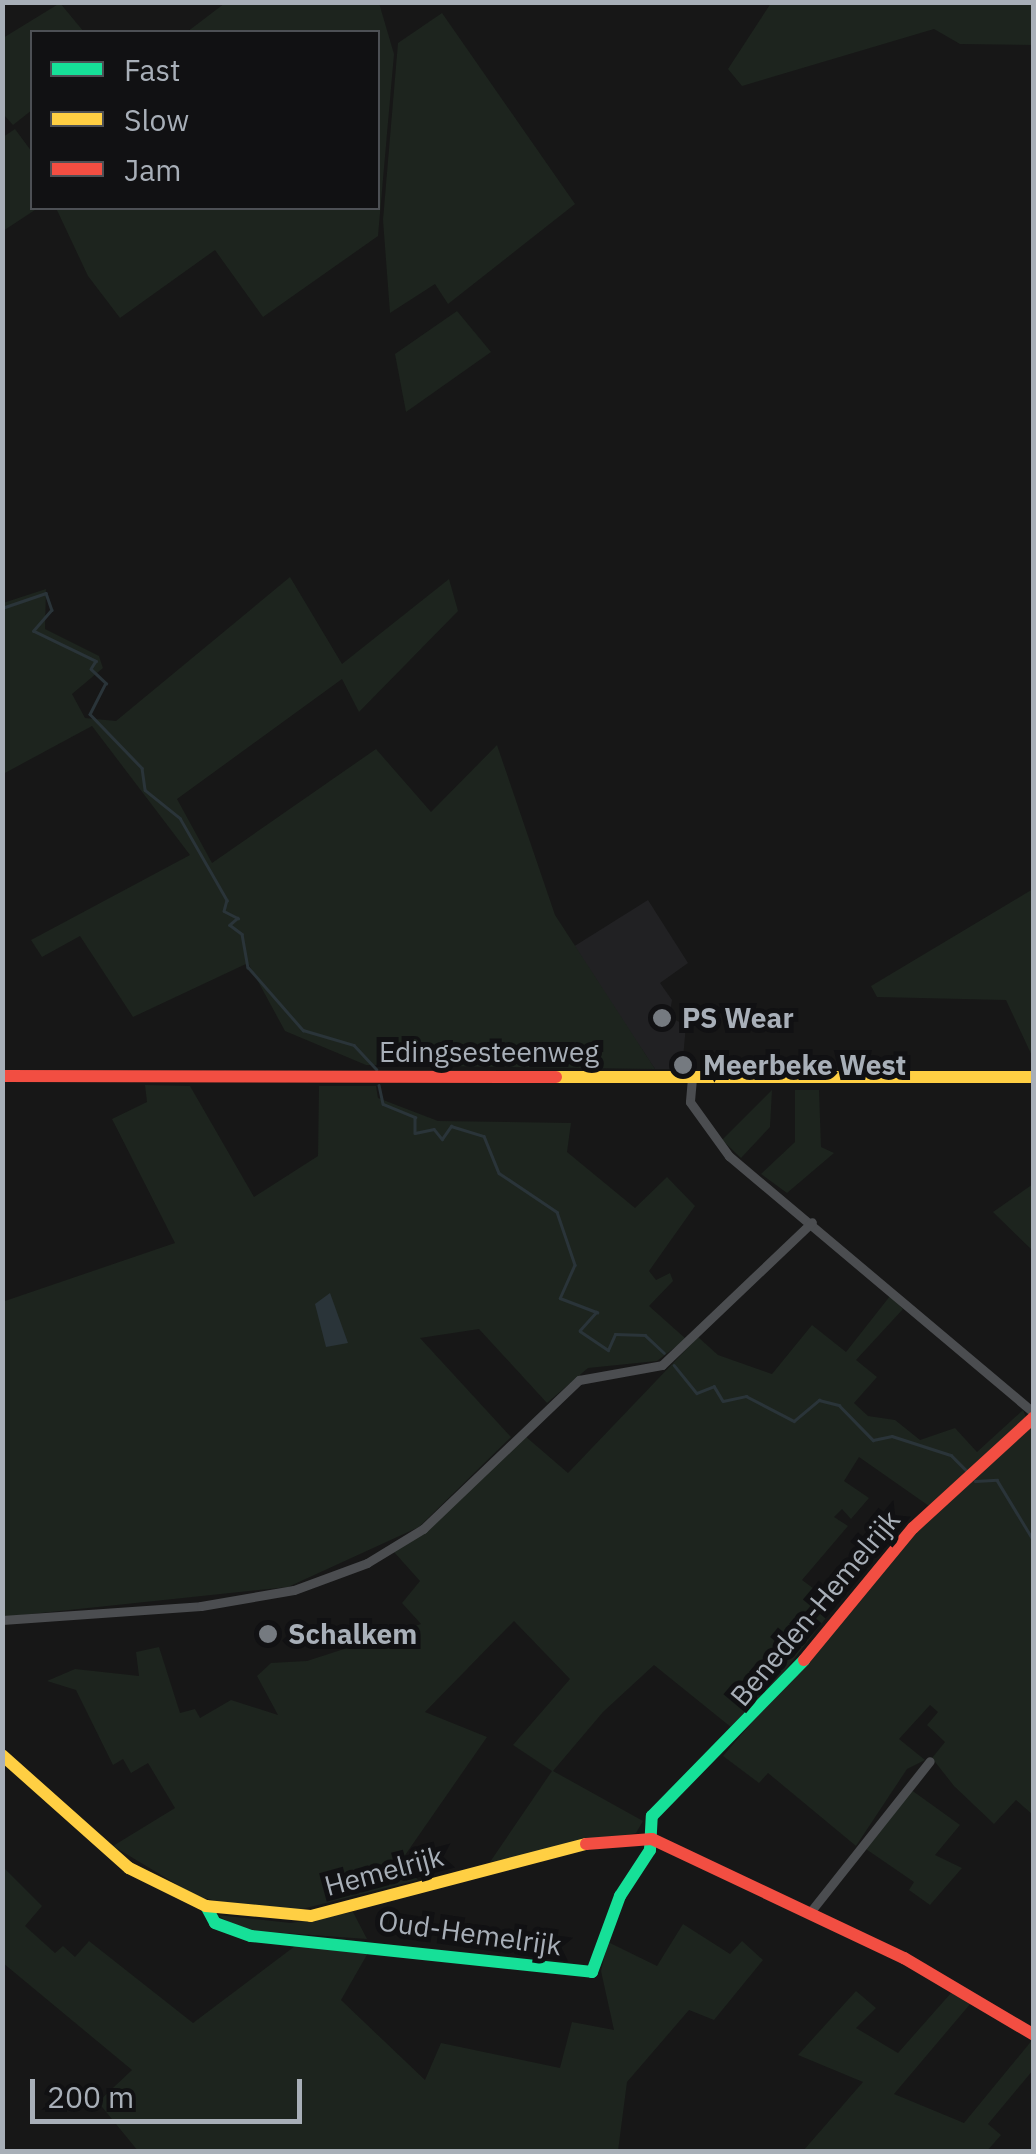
<!DOCTYPE html>
<style>
body{margin:0}
#map{position:relative;width:1036px;height:2154px;overflow:hidden;background:#171717;font-family:"IBM Plex Sans",sans-serif}
div>[style]{position:absolute}
[style*='--x']{left:calc(var(--x)*1px);top:calc(var(--y)*1px);width:calc(var(--w)*1px);rotate:calc(var(--a)*1deg)}
.built>*{inset:0;background:#212123}
.green>*{inset:0;background:#1d241e}
.water>*{inset:0;background:#2a3439}
.stream>*{height:2.5px;margin:-1.25px;padding:0 1.25px;transform-origin:1.25px;border-radius:1.25px;background:#2a3439}
.street>*{height:9px;margin:-4.5px;padding:0 4.5px;transform-origin:4.5px;border-radius:4.5px;background:#4b4d50}
.fast>*{height:12px;margin:-6px;padding:0 6px;transform-origin:6px;border-radius:6px;background:#16e098}
.slow>*{height:12px;margin:-6px;padding:0 6px;transform-origin:6px;border-radius:6px;background:#ffcf43}
.jam>*{height:12px;margin:-6px;padding:0 6px;transform-origin:6px;border-radius:6px;background:#f24e42}
.dots>*{width:28px;height:28px;translate:-50% -50%;box-sizing:border-box;border:5px solid #111113;border-radius:50%}
span{translate:-50% -50%;white-space:nowrap;text-align:center;line-height:1.15;-webkit-text-stroke:10px #111113;paint-order:stroke}
.poi-label{font-size:28px;color:#a8afb8;font-weight:700}
.left{translate:0 -50%;text-align:left}
.street-label{font-size:28px;color:#a8afb8}
.frame{position:absolute;inset:0;border:5px solid #a8afb8;pointer-events:none}
.legend{position:absolute;left:30px;top:30px;width:350px;height:180px;box-sizing:border-box;background:#111113;border:2px solid #4d5055;margin:0;padding:12px 18px;list-style:none;font-size:30px;color:#a8afb8}
.legend li{display:flex;align-items:center;gap:20px;height:50px}
.legend b{width:50px;border:2px solid #4d5055}
.scale{position:absolute;left:30px;top:2079px;width:272px;height:45px;box-sizing:border-box;border:5px solid #a8afb8;border-top:0;padding-left:12px;font-size:30px;line-height:35px;white-space:nowrap;color:#a8afb8;-webkit-text-stroke:8px #111113;paint-order:stroke}
</style>
<div id="map">
<div class="built">
<i style="clip-path:polygon(648px 900px,688px 963px,660px 983px,672px 1000px,669px 1017px,686px 1025px,682px 1069px,655px 1069px,573px 947px)"></i>
</div>
<div class="green">
<i style="clip-path:polygon(60px 3px,84px 32px,32px 32px,32px 110px,13px 125px,3px 114px,3px 38px)"></i>
<i style="clip-path:polygon(225px 3px,379px 3px,394px 54px,378px 236px,263px 317px,215px 250px,120px 318px,88px 276px,56px 208px,378px 208px,378px 32px,187px 32px)"></i>
<i style="clip-path:polygon(771px 3px,1033px 3px,1033px 45px,960px 44px,934px 29px,742px 86px,728px 69px)"></i>
<i style="clip-path:polygon(442px 13px,575px 204px,448px 304px,435px 284px,390px 313px,383px 220px,398px 43px)"></i>
<i style="clip-path:polygon(15px 129px,32px 152px,38px 208px,3px 231px,3px 137px)"></i>
<i style="clip-path:polygon(457px 311px,491px 352px,406px 412px,395px 354px)"></i>
<i style="clip-path:polygon(290px 577px,342px 664px,449px 579px,458px 611px,359px 712px,342px 679px,177px 799px,212px 863px,376px 749px,431px 812px,497px 745px,555px 915px,655px 1069px,366px 1065px,285px 1031px,248px 963px,133px 1017px,80px 936px,42px 957px,31px 940px,190px 855px,92px 726px,3px 774px,3px 603px,46px 589px,45px 629px,99px 656px,103px 668px,72px 694px,85px 718px,116px 721px)"></i>
<i style="clip-path:polygon(1033px 889px,1033px 1058px,1006px 1000px,877px 997px,871px 986px)"></i>
<i style="clip-path:polygon(145px 1085px,190px 1086px,254px 1197px,318px 1156px,319px 1086px,376px 1086px,378px 1098px,438px 1121px,571px 1123px,567px 1152px,635px 1208px,667px 1177px,695px 1206px,649px 1271px,656px 1280px,670px 1273px,673px 1281px,649px 1306px,686px 1339px,657px 1361px,588px 1368px,547px 1403px,479px 1329px,420px 1338px,511px 1437px,419px 1527px,288px 1587px,3px 1617px,2px 1302px,175px 1243px,112px 1119px,147px 1102px)"></i>
<i style="clip-path:polygon(772px 1090px,770px 1127px,741px 1158px,722px 1140px)"></i>
<i style="clip-path:polygon(795px 1090px,819px 1090px,821px 1147px,834px 1153px,787px 1193px,761px 1174px,795px 1142px)"></i>
<i style="clip-path:polygon(1033px 1184px,1033px 1251px,993px 1212px)"></i>
<i style="clip-path:polygon(890px 1296px,903px 1309px,856px 1360px,877px 1377px,854px 1403px,868px 1416px,895px 1420px,920px 1440px,955px 1428px,977px 1452px,1023px 1410px,1026px 1417px,929px 1506px,859px 1457px,844px 1481px,869px 1498px,851px 1519px,842px 1509px,834px 1517px,848px 1526px,802px 1580px,836px 1605px,737px 1732px,654px 1665px,603px 1712px,553px 1771px,643px 1821px,636px 1833px,490px 1862px,552px 1771px,513px 1745px,570px 1679px,514px 1621px,425px 1712px,487px 1737px,401px 1861px,418px 1880px,302px 1909px,250px 1909px,196px 1896px,113px 1846px,175px 1808px,148px 1763px,131px 1773px,123px 1759px,113px 1765px,76px 1690px,47px 1681px,75px 1669px,139px 1676px,136px 1652px,159px 1647px,180px 1713px,195px 1709px,200px 1718px,231px 1700px,278px 1715px,257px 1676px,271px 1663px,307px 1661px,421px 1624px,402px 1603px,420px 1581px,394px 1552px,525px 1436px,568px 1473px,698px 1337px,718px 1355px,772px 1374px,812px 1325px,846px 1352px)"></i>
<i style="clip-path:polygon(1033px 1425px,1033px 1815px,1016px 1800px,994px 1824px,954px 1786px,932px 1758px,945px 1742px,927px 1725px,938px 1712px,930px 1705px,899px 1739px,925px 1760px,907px 1769px,856px 1846px,768px 1773px,759px 1783px,723px 1756px,913px 1535px)"></i>
<i style="clip-path:polygon(910px 1789px,960px 1825px,935px 1855px,962px 1868px,930px 1905px,909px 1890px,914px 1882px,863px 1847px)"></i>
<i style="clip-path:polygon(2px 1866px,42px 1906px,25px 1926px,55px 1953px,63px 1946px,75px 1957px,89px 1941px,193px 2023px,299px 1943px,372px 1946px,341px 2000px,425px 2080px,441px 2043px,560px 2068px,572px 2022px,614px 2030px,601px 1971px,608px 1942px,657px 1966px,683px 1924px,730px 1954px,742px 1941px,763px 1960px,714px 2020px,689px 2010px,627px 2082px,618px 2151px,138px 2151px,98px 2102px,132px 2070px,3px 1963px)"></i>
<i style="clip-path:polygon(353px 1912px,367px 1939px,243px 1930px,217px 1915px,291px 1923px)"></i>
<i style="clip-path:polygon(856px 1991px,876px 2008px,856px 2028px,898px 2053px,951px 1993px,971px 2003px,894px 2094px,964px 2123px,1033px 2039px,1033px 2070px,988px 2124px,1001px 2135px,987px 2151px,803px 2151px,863px 2082px,798px 2055px)"></i>
</div>
<div class="water">
<i style="clip-path:polygon(330px 1293px,348px 1343px,326px 1347px,315px 1304px)"></i>
</div>
<div class="stream">
<i style="--x:2;--y:608;--w:46;--a:-18.8"></i>
<i style="--x:46;--y:593;--w:18;--a:71"></i>
<i style="--x:52;--y:610;--w:28;--a:131"></i>
<i style="--x:34;--y:631;--w:69;--a:25.8"></i>
<i style="--x:96;--y:661;--w:9;--a:122"></i>
<i style="--x:91;--y:669;--w:21;--a:43"></i>
<i style="--x:106;--y:683;--w:35;--a:117"></i>
<i style="--x:90;--y:714;--w:75;--a:46.1"></i>
<i style="--x:142;--y:768;--w:22;--a:82"></i>
<i style="--x:145;--y:790;--w:45;--a:38.7"></i>
<i style="--x:180;--y:818;--w:95;--a:60.2"></i>
<i style="--x:227;--y:900;--w:11;--a:105"></i>
<i style="--x:224;--y:911;--w:16;--a:27"></i>
<i style="--x:238;--y:918;--w:11;--a:139"></i>
<i style="--x:230;--y:925;--w:15;--a:37"></i>
<i style="--x:242;--y:934;--w:34;--a:80"></i>
<i style="--x:248;--y:967;--w:84;--a:48.9"></i>
<i style="--x:303;--y:1030;--w:53;--a:16.4"></i>
<i style="--x:354;--y:1045;--w:33;--a:47"></i>
<i style="--x:379;--y:1085;--w:19;--a:78"></i>
<i style="--x:383;--y:1104;--w:35;--a:22"></i>
<i style="--x:415;--y:1117;--w:16;--a:90"></i>
<i style="--x:415;--y:1133;--w:19;--a:-12"></i>
<i style="--x:434;--y:1129;--w:13;--a:51"></i>
<i style="--x:442;--y:1139;--w:16;--a:-55"></i>
<i style="--x:451;--y:1126;--w:34;--a:17"></i>
<i style="--x:484;--y:1136;--w:40;--a:68"></i>
<i style="--x:499;--y:1173;--w:70;--a:33.9"></i>
<i style="--x:557;--y:1212;--w:56;--a:71.2"></i>
<i style="--x:575;--y:1265;--w:36;--a:114"></i>
<i style="--x:560;--y:1298;--w:40;--a:21"></i>
<i style="--x:597;--y:1312;--w:25;--a:132"></i>
<i style="--x:580;--y:1331;--w:34;--a:34"></i>
<i style="--x:608;--y:1350;--w:17;--a:-66"></i>
<i style="--x:615;--y:1334;--w:30;--a:2"></i>
<i style="--x:645;--y:1335;--w:26;--a:43"></i>
<i style="--x:674;--y:1365;--w:36;--a:51"></i>
<i style="--x:697;--y:1393;--w:18;--a:-22"></i>
<i style="--x:714;--y:1386;--w:17;--a:59"></i>
<i style="--x:723;--y:1401;--w:24;--a:-12"></i>
<i style="--x:746;--y:1396;--w:54;--a:27.5"></i>
<i style="--x:794;--y:1421;--w:33;--a:-40"></i>
<i style="--x:819;--y:1400;--w:21;--a:14"></i>
<i style="--x:839;--y:1405;--w:49;--a:45.8"></i>
<i style="--x:873;--y:1440;--w:19;--a:-12"></i>
<i style="--x:892;--y:1436;--w:62;--a:17.9"></i>
<i style="--x:951;--y:1455;--w:21;--a:45"></i>
<i style="--x:975;--y:1481;--w:22;--a:-3"></i>
<i style="--x:997;--y:1480;--w:71;--a:58.8"></i>
</div>
<div class="street">
<i style="--x:692;--y:1078;--w:24;--a:95"></i>
<i style="--x:690;--y:1102;--w:67;--a:54.2"></i>
<i style="--x:729;--y:1156;--w:399;--a:40.1"></i>
<i style="--x:2;--y:1620;--w:199;--a:-4"></i>
<i style="--x:201;--y:1606;--w:94;--a:-9.8"></i>
<i style="--x:294;--y:1590;--w:78;--a:-20.3"></i>
<i style="--x:367;--y:1563;--w:66;--a:-31.3"></i>
<i style="--x:423;--y:1529;--w:216;--a:-43.7"></i>
<i style="--x:579;--y:1380;--w:84;--a:-10.2"></i>
<i style="--x:662;--y:1365;--w:207;--a:-43.6"></i>
<i style="--x:811;--y:1911;--w:191;--a:-51.6"></i>
</div>
<div class="fast">
<i style="--x:206;--y:1906;--w:19;--a:62"></i>
<i style="--x:215;--y:1923;--w:38;--a:20"></i>
<i style="--x:251;--y:1936;--w:343;--a:6"></i>
<i style="--x:592;--y:1972;--w:81;--a:-69.8"></i>
<i style="--x:620;--y:1896;--w:55;--a:-56.9"></i>
<i style="--x:650;--y:1850;--w:34;--a:-87"></i>
<i style="--x:652;--y:1816;--w:218;--a:-45.7"></i>
</div>
<div class="slow">
<i style="--x:556;--y:1077;--w:478;--a:0"></i>
<i style="--x:2;--y:1755;--w:170;--a:41.7"></i>
<i style="--x:129;--y:1868;--w:86;--a:26.3"></i>
<i style="--x:206;--y:1906;--w:105;--a:5.4"></i>
<i style="--x:311;--y:1916;--w:284;--a:-14.7"></i>
</div>
<div class="jam">
<i style="--x:2;--y:1076;--w:554;--a:0.1"></i>
<i style="--x:804;--y:1660;--w:171;--a:-50.5"></i>
<i style="--x:913;--y:1528;--w:164;--a:-42.5"></i>
<i style="--x:586;--y:1844;--w:66;--a:-4.3"></i>
<i style="--x:652;--y:1839;--w:279;--a:25.3"></i>
<i style="--x:904;--y:1958;--w:151;--a:30.6"></i>
</div>
<div class="dots">
<i style="left:662px;top:1018px;background:#757a80"></i>
<i style="left:683px;top:1065px;background:#757a80"></i>
<i style="left:268px;top:1634px;background:#757a80"></i>
</div>
<div class="poi-label">
<span class="left" style="left:682px;top:1018px">PS Wear</span>
<span class="left" style="left:703px;top:1065px">Meerbeke West</span>
<span class="left" style="left:288px;top:1634px">Schalkem</span>
</div>
<div class="street-label">
<span style="left:489px;top:1052px">Edingsesteenweg</span>
<span style="left:815px;top:1608px;rotate:-50deg">Beneden-Hemelrijk</span>
<span style="left:384px;top:1871px;rotate:-15deg">Hemelrijk</span>
<span style="left:470px;top:1933px;rotate:8deg">Oud-Hemelrijk</span>
</div>
<div class="frame"></div>
<ul class="legend">
<li><b style="height:12px;background:#16e098"></b>Fast</li>
<li><b style="height:12px;background:#ffcf43"></b>Slow</li>
<li><b style="height:12px;background:#f24e42"></b>Jam</li>
</ul>
<div class="scale">200 m</div>
</div>
